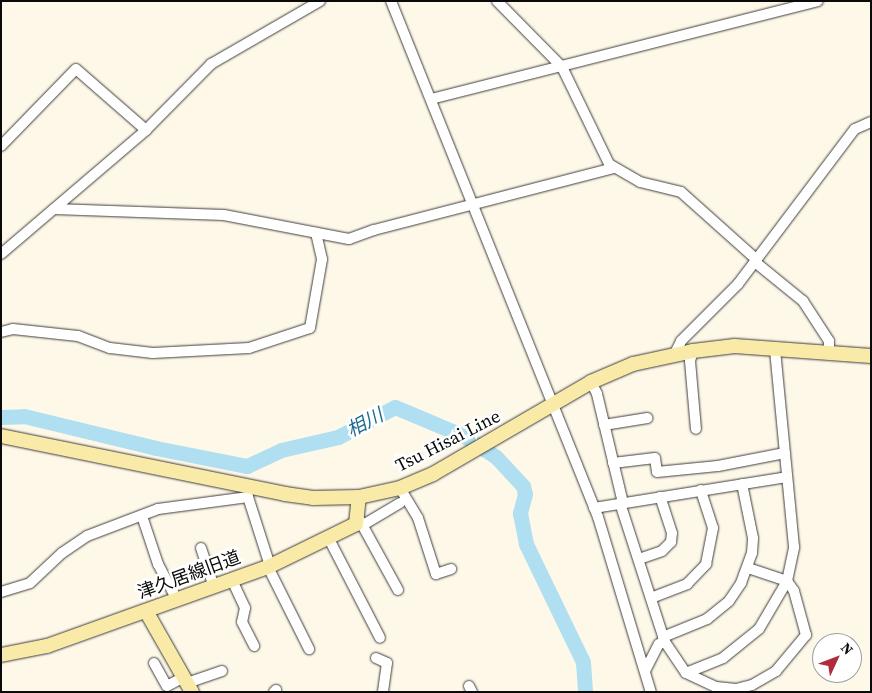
<!DOCTYPE html>
<meta charset="utf-8">
<style>
body{margin:0}
#map{position:relative;width:872px;height:693px;overflow:hidden;background:#fef8e8;font-family:"Source Serif 4","Noto Sans JP",serif}
div>[style]{position:absolute}
[style*='--x']{left:calc(var(--x)*1px);top:calc(var(--y)*1px);width:calc(var(--w)*1px);rotate:calc(var(--a)*1deg)}
.river>*{height:15px;margin:-7.5px;padding:0 7.5px;transform-origin:7.5px;border-radius:7.5px;background:#b0dff1}
.roads{filter:drop-shadow(0 0 1px #3d3d3d) drop-shadow(0 0 1px #3d3d3d)}
.street>*{height:10px;margin:-5px;padding:0 5px;transform-origin:5px;border-radius:5px;background:#fff}
.secondary>*{height:14px;margin:-7px;padding:0 7px;transform-origin:7px;border-radius:7px;background:#faeaa7}
span{translate:-50% -50%;white-space:nowrap;text-align:center;line-height:1.15;-webkit-text-stroke:5px #fff;paint-order:stroke}
.street-label{font-size:18px;color:#0a0a0a}
.water-label{font-size:19px;color:#1d6992;font-style:italic}
.frame{position:absolute;inset:0;border:2px solid #0a0a0a;pointer-events:none}
.north{position:absolute;left:812px;top:633px;width:50px;height:50px;box-sizing:border-box;background:#fff;border:1px solid #9d9d9d;border-radius:50%;rotate:47deg;font-size:14px;font-weight:700;line-height:20px;text-align:center;color:#0a0a0a}
.north::after{content:'';display:block;margin:auto;width:18px;height:22px;background:#b02c3d;clip-path:polygon(50% 0,100% 100%,50% 72%,0 100%)}
</style>
<div id="map">
<div class="river">
<i style="--x:1;--y:417;--w:23;--a:-2"></i>
<i style="--x:24;--y:416;--w:136;--a:13.6"></i>
<i style="--x:156;--y:448;--w:93;--a:11.2"></i>
<i style="--x:247;--y:466;--w:38;--a:-25"></i>
<i style="--x:281;--y:450;--w:58;--a:-12.8"></i>
<i style="--x:338;--y:437;--w:64;--a:-27.8"></i>
<i style="--x:395;--y:407;--w:75;--a:22.8"></i>
<i style="--x:464;--y:436;--w:38;--a:33"></i>
<i style="--x:496;--y:457;--w:40;--a:47"></i>
<i style="--x:523;--y:486;--w:8;--a:76"></i>
<i style="--x:525;--y:494;--w:20;--a:105"></i>
<i style="--x:520;--y:513;--w:32;--a:79"></i>
<i style="--x:526;--y:544;--w:131;--a:64.2"></i>
<i style="--x:583;--y:662;--w:30;--a:86"></i>
</div>
<div class="roads">
<div class="street">
<i style="--x:391;--y:1;--w:556;--a:68.14"></i>
<i style="--x:598;--y:517;--w:183;--a:73.2"></i>
<i style="--x:497;--y:1;--w:93;--a:45.4"></i>
<i style="--x:562;--y:67;--w:108;--a:64.1"></i>
<i style="--x:609;--y:164;--w:36;--a:30"></i>
<i style="--x:640;--y:182;--w:42;--a:13.7"></i>
<i style="--x:681;--y:192;--w:102;--a:41.8"></i>
<i style="--x:431;--y:99;--w:399;--a:-14.2"></i>
<i style="--x:1;--y:146;--w:107;--a:-45.8"></i>
<i style="--x:76;--y:69;--w:93;--a:41.1"></i>
<i style="--x:54;--y:209;--w:170;--a:2"></i>
<i style="--x:224;--y:215;--w:127;--a:10.9"></i>
<i style="--x:349;--y:239;--w:27;--a:-20"></i>
<i style="--x:374;--y:230;--w:248;--a:-14.5"></i>
<i style="--x:1;--y:254;--w:191;--a:-40.5"></i>
<i style="--x:146;--y:130;--w:93;--a:-45.4"></i>
<i style="--x:211;--y:64;--w:126;--a:-30"></i>
<i style="--x:755;--y:262;--w:62;--a:39.1"></i>
<i style="--x:803;--y:301;--w:48;--a:57"></i>
<i style="--x:829;--y:341;--w:13;--a:90"></i>
<i style="--x:1;--y:332;--w:12;--a:-14"></i>
<i style="--x:13;--y:329;--w:65;--a:6.1"></i>
<i style="--x:78;--y:336;--w:34;--a:21"></i>
<i style="--x:110;--y:348;--w:43;--a:6.6"></i>
<i style="--x:153;--y:353;--w:96;--a:-3"></i>
<i style="--x:249;--y:348;--w:64;--a:-18.2"></i>
<i style="--x:310;--y:328;--w:70;--a:-80.1"></i>
<i style="--x:322;--y:259;--w:27;--a:-103"></i>
<i style="--x:693;--y:351;--w:10;--a:107"></i>
<i style="--x:690;--y:361;--w:68;--a:85"></i>
<i style="--x:674;--y:355;--w:16;--a:-63"></i>
<i style="--x:681;--y:341;--w:81;--a:-45"></i>
<i style="--x:738;--y:284;--w:194;--a:-53"></i>
<i style="--x:855;--y:129;--w:17;--a:-24"></i>
<i style="--x:591;--y:382;--w:13;--a:63"></i>
<i style="--x:597;--y:394;--w:112;--a:76.6"></i>
<i style="--x:604;--y:425;--w:44;--a:-9.2"></i>
<i style="--x:613;--y:463;--w:42;--a:-6.8"></i>
<i style="--x:655;--y:458;--w:14;--a:82"></i>
<i style="--x:657;--y:472;--w:61;--a:-5.6"></i>
<i style="--x:718;--y:466;--w:68;--a:-11"></i>
<i style="--x:400;--y:488;--w:35;--a:59"></i>
<i style="--x:418;--y:518;--w:59;--a:72.2"></i>
<i style="--x:436;--y:574;--w:16;--a:-18"></i>
<i style="--x:620;--y:503;--w:146;--a:72.1"></i>
<i style="--x:665;--y:642;--w:37;--a:56"></i>
<i style="--x:686;--y:673;--w:40;--a:-22"></i>
<i style="--x:723;--y:658;--w:46;--a:-38.9"></i>
<i style="--x:759;--y:629;--w:56;--a:-59.7"></i>
<i style="--x:787;--y:581;--w:35;--a:-78"></i>
<i style="--x:794;--y:547;--w:200;--a:-95.5"></i>
<i style="--x:594;--y:508;--w:195;--a:-9.1"></i>
<i style="--x:142;--y:516;--w:51;--a:71.6"></i>
<i style="--x:158;--y:564;--w:41;--a:62.2"></i>
<i style="--x:359;--y:519;--w:81;--a:61.2"></i>
<i style="--x:363;--y:525;--w:43;--a:-30.7"></i>
<i style="--x:329;--y:539;--w:111;--a:62.7"></i>
<i style="--x:201;--y:548;--w:41;--a:71.6"></i>
<i style="--x:639;--y:559;--w:24;--a:-19"></i>
<i style="--x:662;--y:551;--w:13;--a:-45"></i>
<i style="--x:671;--y:542;--w:9;--a:-84"></i>
<i style="--x:672;--y:533;--w:38;--a:-108"></i>
<i style="--x:268;--y:567;--w:92;--a:63.4"></i>
<i style="--x:232;--y:580;--w:31;--a:65"></i>
<i style="--x:245;--y:608;--w:14;--a:102"></i>
<i style="--x:242;--y:622;--w:27;--a:63"></i>
<i style="--x:1;--y:592;--w:30;--a:-17"></i>
<i style="--x:30;--y:583;--w:44;--a:-43.2"></i>
<i style="--x:62;--y:553;--w:30;--a:-34"></i>
<i style="--x:87;--y:536;--w:76;--a:-20.8"></i>
<i style="--x:158;--y:509;--w:91;--a:-7.6"></i>
<i style="--x:248;--y:497;--w:72;--a:72.3"></i>
<i style="--x:651;--y:598;--w:39;--a:-21"></i>
<i style="--x:687;--y:584;--w:28;--a:-46"></i>
<i style="--x:706;--y:564;--w:37;--a:-79"></i>
<i style="--x:713;--y:528;--w:40;--a:-108"></i>
<i style="--x:663;--y:637;--w:48;--a:-22.2"></i>
<i style="--x:707;--y:619;--w:28;--a:-39"></i>
<i style="--x:729;--y:601;--w:22;--a:-56"></i>
<i style="--x:741;--y:583;--w:32;--a:-70"></i>
<i style="--x:752;--y:553;--w:15;--a:-86"></i>
<i style="--x:753;--y:538;--w:55;--a:-101.5"></i>
<i style="--x:376;--y:658;--w:12;--a:24"></i>
<i style="--x:387;--y:663;--w:29;--a:98"></i>
<i style="--x:154;--y:663;--w:26;--a:61"></i>
<i style="--x:167;--y:686;--w:19;--a:-28"></i>
<i style="--x:645;--y:671;--w:30;--a:-63"></i>
<i style="--x:659;--y:644;--w:6;--a:-18"></i>
<i style="--x:686;--y:673;--w:33;--a:25"></i>
<i style="--x:716;--y:687;--w:20;--a:6"></i>
<i style="--x:736;--y:689;--w:16;--a:-14"></i>
<i style="--x:752;--y:685;--w:28;--a:-30"></i>
<i style="--x:776;--y:671;--w:47;--a:-50.2"></i>
<i style="--x:806;--y:635;--w:46;--a:-105.3"></i>
<i style="--x:794;--y:591;--w:12;--a:-125"></i>
<i style="--x:787;--y:581;--w:41;--a:-161.6"></i>
<i style="--x:187;--y:683;--w:37;--a:-19"></i>
<i style="--x:469;--y:686;--w:7;--a:63"></i>
<i style="--x:274;--y:692;--w:3;--a:-45"></i>
</div>
<div class="secondary">
<i style="--x:1;--y:436;--w:290;--a:11.5"></i>
<i style="--x:285;--y:494;--w:28;--a:8"></i>
<i style="--x:313;--y:498;--w:46;--a:-1.2"></i>
<i style="--x:359;--y:497;--w:42;--a:-12.4"></i>
<i style="--x:400;--y:488;--w:36;--a:-23"></i>
<i style="--x:433;--y:474;--w:183;--a:-30.2"></i>
<i style="--x:591;--y:382;--w:46;--a:-23.2"></i>
<i style="--x:633;--y:364;--w:61;--a:-12.2"></i>
<i style="--x:693;--y:351;--w:42;--a:-6.8"></i>
<i style="--x:735;--y:346;--w:136;--a:4.2"></i>
<i style="--x:146;--y:611;--w:93;--a:60.4"></i>
<i style="--x:1;--y:655;--w:47;--a:-11.1"></i>
<i style="--x:47;--y:646;--w:237;--a:-19.7"></i>
<i style="--x:270;--y:566;--w:96;--a:-26"></i>
<i style="--x:356;--y:524;--w:27;--a:-84"></i>
</div>
</div>
<div class="street-label">
<span style="left:448px;top:441px;rotate:-27deg">Tsu Hisai Line</span>
<span style="left:189px;top:575px;rotate:-20deg">津久居線旧道</span>
</div>
<div class="water-label">
<span style="left:365px;top:423px;rotate:-28deg">相川</span>
</div>
<div class="frame"></div>
<div class="north">N</div>
</div>
